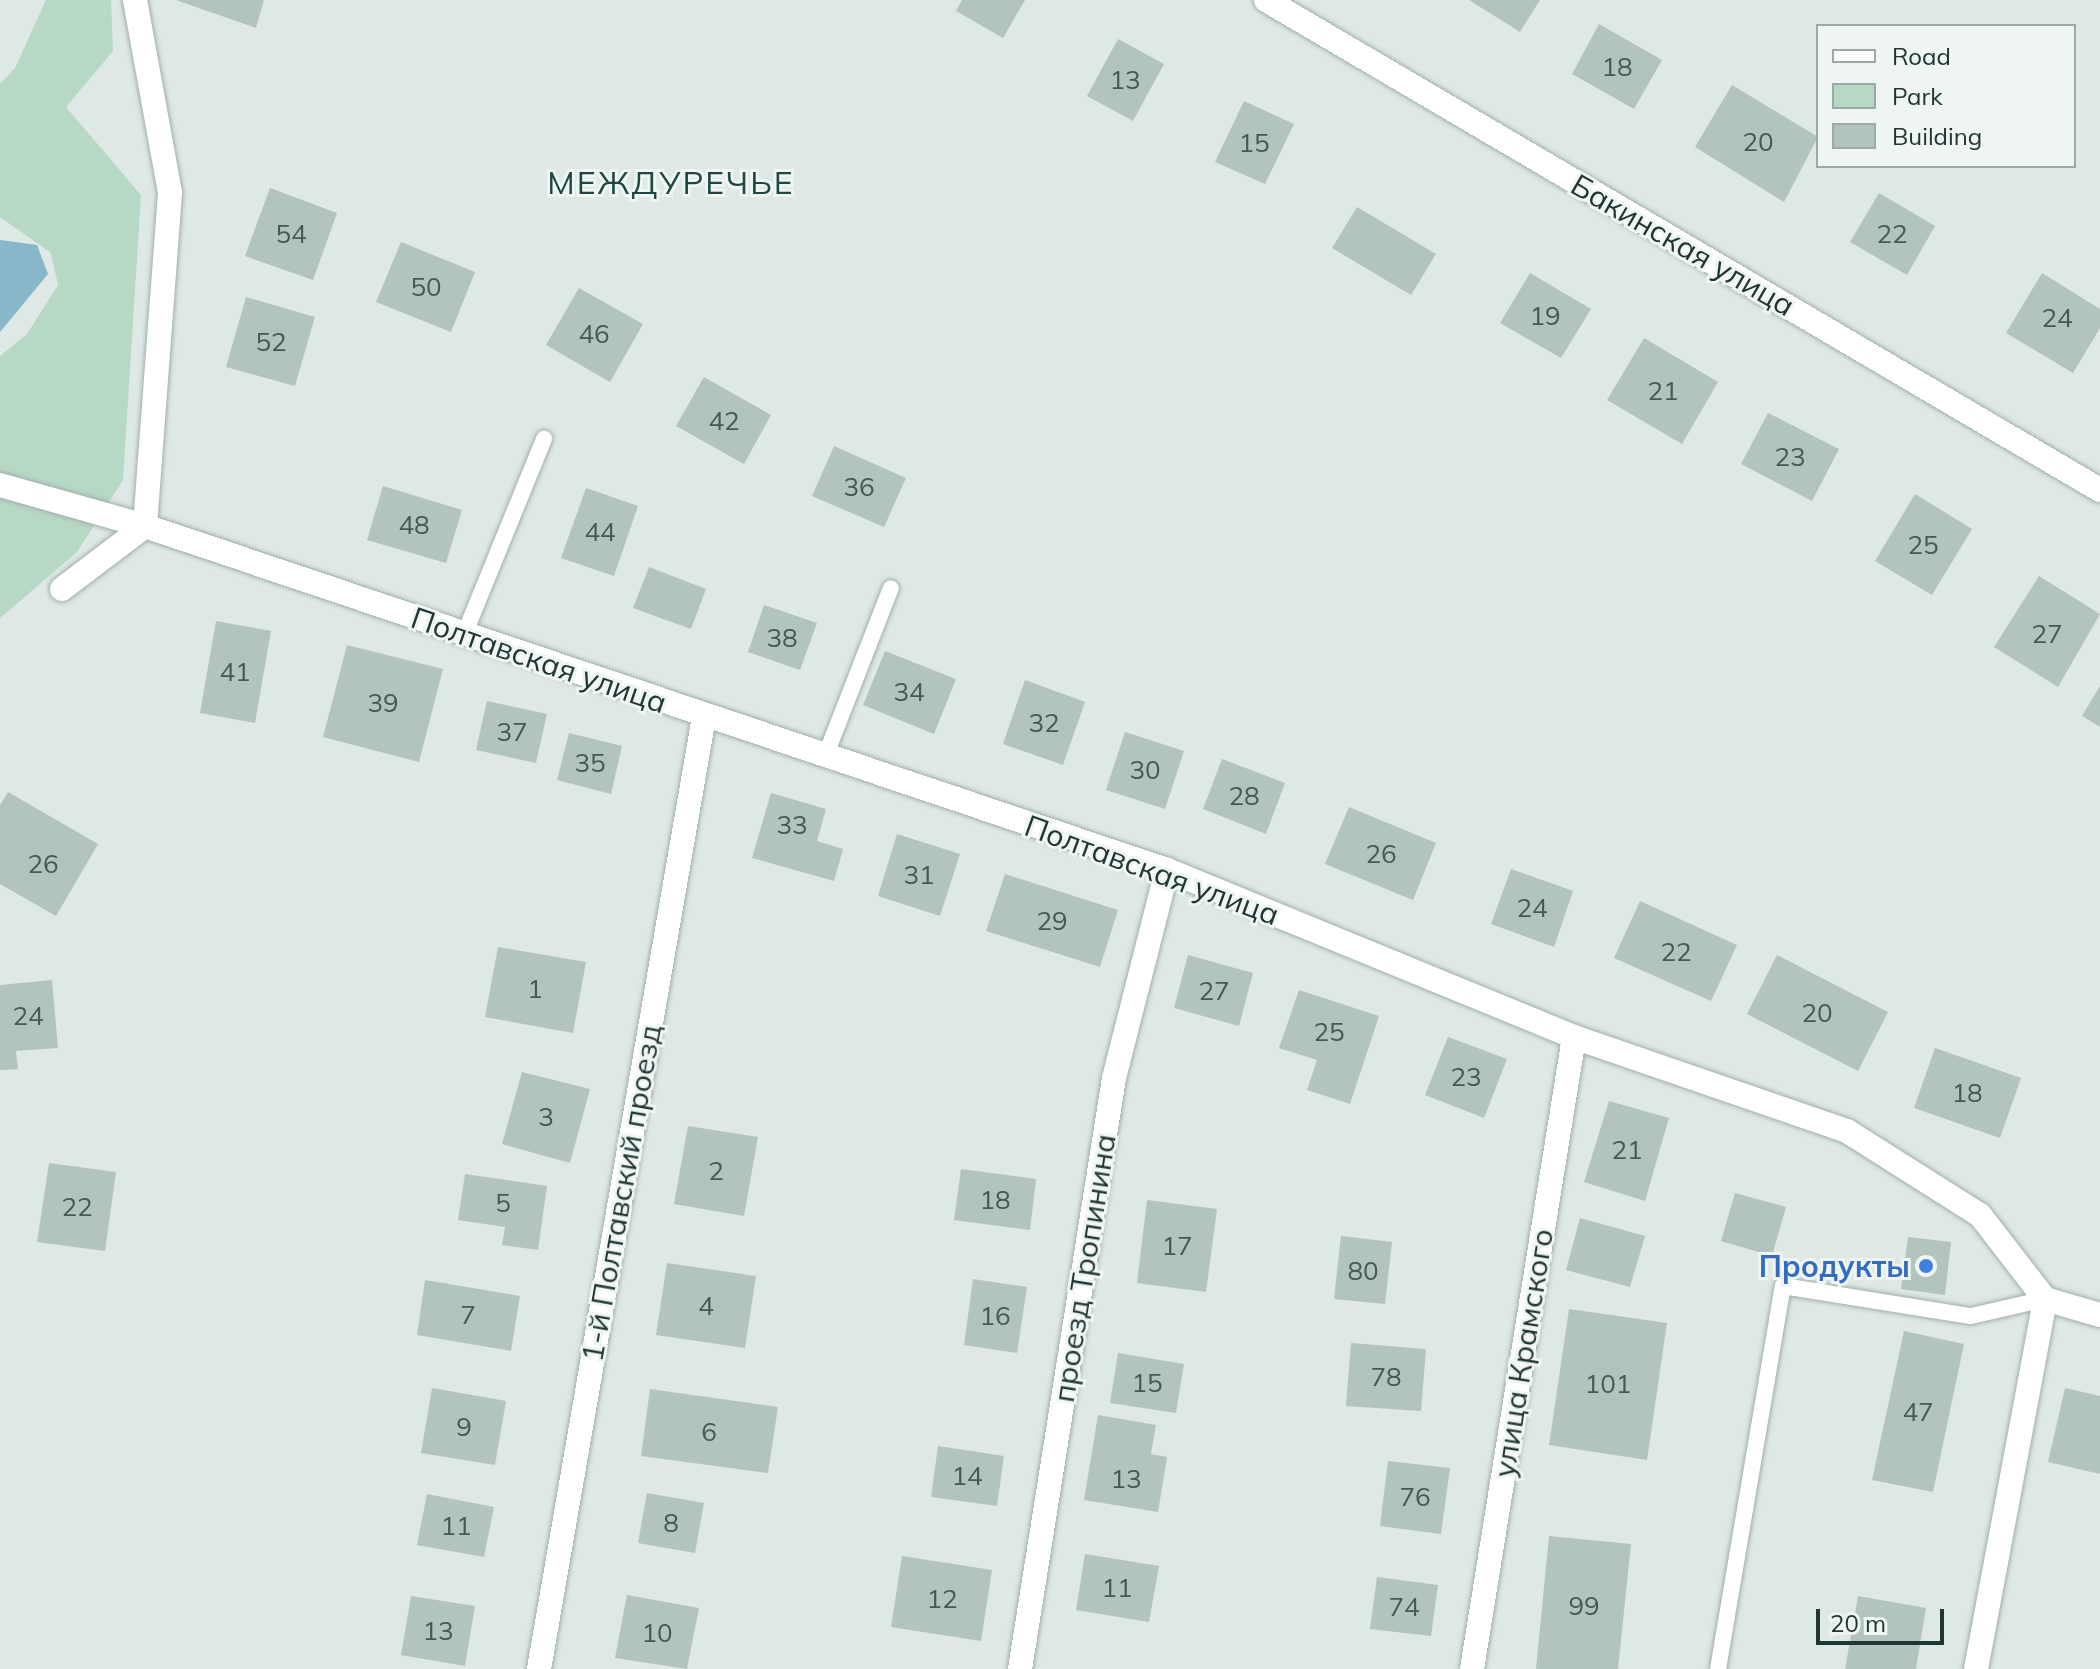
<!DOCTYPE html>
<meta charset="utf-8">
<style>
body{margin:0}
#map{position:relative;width:2100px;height:1669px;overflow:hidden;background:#dee8e5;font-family:Mulish,sans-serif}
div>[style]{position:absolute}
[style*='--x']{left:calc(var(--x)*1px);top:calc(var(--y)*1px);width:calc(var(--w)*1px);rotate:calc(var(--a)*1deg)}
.green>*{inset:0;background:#b7d8c5}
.water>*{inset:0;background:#88b7ca}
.building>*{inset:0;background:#b3c3be}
.roads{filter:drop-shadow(0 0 2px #a1afac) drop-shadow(0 0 2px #a1afac)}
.lane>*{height:16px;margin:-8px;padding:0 8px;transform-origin:8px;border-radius:8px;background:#fff}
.street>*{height:24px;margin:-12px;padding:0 12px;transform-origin:12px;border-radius:12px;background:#fff}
.secondary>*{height:24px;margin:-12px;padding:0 12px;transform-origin:12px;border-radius:12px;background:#fff}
.dots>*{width:22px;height:22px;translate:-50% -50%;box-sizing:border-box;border:4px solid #eef5f3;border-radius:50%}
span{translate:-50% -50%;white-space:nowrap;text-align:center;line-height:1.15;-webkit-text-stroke:6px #eef5f3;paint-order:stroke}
.number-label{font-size:26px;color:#455956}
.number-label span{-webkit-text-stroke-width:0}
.street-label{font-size:30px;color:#203634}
.shop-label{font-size:30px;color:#366cbe;font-weight:700}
.right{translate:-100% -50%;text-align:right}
.neighbourhood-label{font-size:32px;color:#1e4743;letter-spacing:2px}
.legend{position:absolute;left:1816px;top:24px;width:260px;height:144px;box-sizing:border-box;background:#eef5f3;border:2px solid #9ca9a7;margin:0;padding:10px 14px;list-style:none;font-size:24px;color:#203634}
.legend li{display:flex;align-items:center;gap:16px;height:40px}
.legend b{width:40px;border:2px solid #9ca9a7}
.scale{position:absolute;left:1816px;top:1609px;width:128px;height:36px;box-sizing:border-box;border:4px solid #203634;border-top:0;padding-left:10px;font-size:24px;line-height:28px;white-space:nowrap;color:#203634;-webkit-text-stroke:6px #eef5f3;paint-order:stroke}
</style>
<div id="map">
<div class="green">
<i style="clip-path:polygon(46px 0,111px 0,113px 51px,66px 107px,141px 195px,123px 480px,77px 552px,0 618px,0 356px,27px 334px,58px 285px,51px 253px,0 217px,0 84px,15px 68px)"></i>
</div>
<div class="water">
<i style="clip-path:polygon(0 240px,37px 245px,48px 274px,0 332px)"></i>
</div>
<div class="building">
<i style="clip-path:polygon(176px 0,264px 0,256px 28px)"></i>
<i style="clip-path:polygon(962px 0,1025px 0,1003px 38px,956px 11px)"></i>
<i style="clip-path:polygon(1469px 0,1540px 0,1520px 32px)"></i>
<i style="clip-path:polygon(1599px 24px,1662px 60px,1634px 109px,1572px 74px)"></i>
<i style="clip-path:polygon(1118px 39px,1164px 64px,1133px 121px,1087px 96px)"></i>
<i style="clip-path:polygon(1732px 85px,1818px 137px,1784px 202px,1695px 147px)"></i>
<i style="clip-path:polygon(1244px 101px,1294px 124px,1265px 184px,1215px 162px)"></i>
<i style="clip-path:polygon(270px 188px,337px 213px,313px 280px,245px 256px)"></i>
<i style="clip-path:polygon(1879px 193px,1935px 226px,1907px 275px,1850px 242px)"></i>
<i style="clip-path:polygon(1357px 207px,1436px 254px,1411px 295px,1332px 248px)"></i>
<i style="clip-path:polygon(401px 242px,475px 272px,451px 332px,376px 302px)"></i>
<i style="clip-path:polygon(1530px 273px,1591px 309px,1561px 358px,1500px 323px)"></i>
<i style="clip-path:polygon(2042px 273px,2100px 309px,2100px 328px,2073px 373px,2006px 333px)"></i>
<i style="clip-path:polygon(579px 288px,643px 324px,610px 382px,546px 345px)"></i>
<i style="clip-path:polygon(246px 297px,315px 317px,295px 386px,226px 367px)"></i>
<i style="clip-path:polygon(1644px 338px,1718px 382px,1682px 444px,1607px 400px)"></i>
<i style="clip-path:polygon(704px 377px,771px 415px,744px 464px,676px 426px)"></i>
<i style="clip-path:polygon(1768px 413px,1839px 449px,1812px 501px,1741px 464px)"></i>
<i style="clip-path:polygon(834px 446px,906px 478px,884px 527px,812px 496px)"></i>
<i style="clip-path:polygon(383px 486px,462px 510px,446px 563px,367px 540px)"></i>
<i style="clip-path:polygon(586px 488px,638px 506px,614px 576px,561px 558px)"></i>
<i style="clip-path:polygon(1915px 494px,1972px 529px,1932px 595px,1875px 561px)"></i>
<i style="clip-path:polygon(649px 567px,706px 589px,691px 629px,633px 608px)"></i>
<i style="clip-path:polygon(2039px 576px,2100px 614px,2058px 687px,1994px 647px)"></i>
<i style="clip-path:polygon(764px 605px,817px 623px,800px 670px,748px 652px)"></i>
<i style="clip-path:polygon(216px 621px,271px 631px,255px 723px,200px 713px)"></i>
<i style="clip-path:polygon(347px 645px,443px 669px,419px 762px,323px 737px)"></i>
<i style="clip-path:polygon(885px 651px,956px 679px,934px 734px,863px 705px)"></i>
<i style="clip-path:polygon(1025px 680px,1085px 702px,1063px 765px,1003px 744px)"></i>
<i style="clip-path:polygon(2100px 686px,2100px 727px,2082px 716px)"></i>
<i style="clip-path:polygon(487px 701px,547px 714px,536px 763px,476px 750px)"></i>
<i style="clip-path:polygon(1125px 732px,1184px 751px,1165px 809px,1106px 790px)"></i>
<i style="clip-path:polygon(569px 733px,622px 746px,611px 794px,557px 780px)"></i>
<i style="clip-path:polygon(1222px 759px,1285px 783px,1266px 834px,1203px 809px)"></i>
<i style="clip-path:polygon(8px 792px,98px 844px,56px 916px,0 884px,0 805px)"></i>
<i style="clip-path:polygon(771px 793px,826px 809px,817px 841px,843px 849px,834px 881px,752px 858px)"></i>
<i style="clip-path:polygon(1349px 807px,1436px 843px,1413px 900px,1325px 864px)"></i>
<i style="clip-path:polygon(897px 834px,960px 854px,940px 916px,878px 896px)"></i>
<i style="clip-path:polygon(1511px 869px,1573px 891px,1554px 947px,1491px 924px)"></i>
<i style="clip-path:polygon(1005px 874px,1118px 910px,1100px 967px,986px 931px)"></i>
<i style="clip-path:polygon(1640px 901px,1737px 945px,1711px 1001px,1614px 958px)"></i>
<i style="clip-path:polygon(498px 947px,586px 962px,573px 1033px,485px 1017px)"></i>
<i style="clip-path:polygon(1188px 955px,1253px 973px,1239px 1026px,1174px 1008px)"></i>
<i style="clip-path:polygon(1777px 955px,1888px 1012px,1858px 1071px,1747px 1014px)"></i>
<i style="clip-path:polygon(52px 980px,58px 1048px,16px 1051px,18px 1069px,0 1070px,0 985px)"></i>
<i style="clip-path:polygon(1299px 990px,1379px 1016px,1350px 1104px,1307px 1090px,1317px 1060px,1279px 1048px)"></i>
<i style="clip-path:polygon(1448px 1037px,1507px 1059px,1484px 1118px,1425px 1095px)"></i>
<i style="clip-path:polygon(1935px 1048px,2021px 1078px,2000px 1138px,1914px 1108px)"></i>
<i style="clip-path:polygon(522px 1072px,590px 1089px,570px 1163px,502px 1144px)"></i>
<i style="clip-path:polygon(1609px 1101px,1669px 1118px,1645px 1201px,1584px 1182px)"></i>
<i style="clip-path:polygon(688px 1126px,758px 1137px,744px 1216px,674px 1204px)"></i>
<i style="clip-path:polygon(49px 1163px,116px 1172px,105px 1251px,37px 1242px)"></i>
<i style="clip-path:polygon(961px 1169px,1036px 1179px,1030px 1230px,954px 1220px)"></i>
<i style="clip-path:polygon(465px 1174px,547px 1186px,538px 1250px,502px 1245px,505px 1227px,458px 1220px)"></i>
<i style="clip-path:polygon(1735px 1193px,1786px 1207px,1772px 1256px,1721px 1241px)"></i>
<i style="clip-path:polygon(1147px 1200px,1217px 1209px,1206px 1292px,1137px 1283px)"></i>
<i style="clip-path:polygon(1580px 1218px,1645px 1236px,1630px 1287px,1566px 1270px)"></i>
<i style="clip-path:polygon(1341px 1236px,1392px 1242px,1385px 1304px,1334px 1299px)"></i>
<i style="clip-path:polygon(1908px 1237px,1951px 1242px,1945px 1295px,1901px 1289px)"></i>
<i style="clip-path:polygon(667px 1263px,756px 1276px,745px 1348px,656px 1335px)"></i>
<i style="clip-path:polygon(973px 1279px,1027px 1287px,1017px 1353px,964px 1345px)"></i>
<i style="clip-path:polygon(425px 1280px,520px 1296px,511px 1351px,417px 1335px)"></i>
<i style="clip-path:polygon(1569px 1309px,1667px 1323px,1647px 1460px,1549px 1445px)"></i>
<i style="clip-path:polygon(1904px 1331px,1964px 1344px,1933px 1492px,1872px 1480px)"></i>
<i style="clip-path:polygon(1351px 1343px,1426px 1349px,1421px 1411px,1346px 1406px)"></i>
<i style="clip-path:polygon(1118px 1353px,1184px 1364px,1176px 1413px,1110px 1403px)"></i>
<i style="clip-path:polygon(432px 1388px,506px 1401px,495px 1465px,421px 1453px)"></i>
<i style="clip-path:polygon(2065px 1388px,2100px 1396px,2100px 1474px,2048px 1462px)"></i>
<i style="clip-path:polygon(650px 1389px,778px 1407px,768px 1473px,641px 1456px)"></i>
<i style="clip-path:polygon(1098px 1415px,1156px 1425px,1151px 1454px,1167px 1457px,1158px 1512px,1084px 1500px)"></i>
<i style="clip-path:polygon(938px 1446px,1004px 1456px,997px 1506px,931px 1497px)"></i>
<i style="clip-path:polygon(1388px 1461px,1450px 1468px,1441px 1534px,1380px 1526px)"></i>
<i style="clip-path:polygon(647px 1493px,704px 1503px,695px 1553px,638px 1543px)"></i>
<i style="clip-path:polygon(427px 1494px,494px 1507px,484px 1557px,417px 1545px)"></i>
<i style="clip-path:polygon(1549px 1536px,1631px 1544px,1618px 1669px,1536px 1669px)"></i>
<i style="clip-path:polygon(1085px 1554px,1159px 1566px,1149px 1622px,1076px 1610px)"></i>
<i style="clip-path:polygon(902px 1556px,992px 1570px,981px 1641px,891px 1627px)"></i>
<i style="clip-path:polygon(1377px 1577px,1438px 1585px,1431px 1636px,1370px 1629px)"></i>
<i style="clip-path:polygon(627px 1595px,699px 1608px,687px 1669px,615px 1658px)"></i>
<i style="clip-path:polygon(411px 1596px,475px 1606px,465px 1666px,401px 1655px)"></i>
<i style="clip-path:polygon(1858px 1596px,1926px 1608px,1916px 1669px,1845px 1669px)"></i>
</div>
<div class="roads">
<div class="lane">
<i style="--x:464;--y:635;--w:212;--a:-67.8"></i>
<i style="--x:825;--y:757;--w:181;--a:-68.7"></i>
<i style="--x:1718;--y:1669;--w:388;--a:-80.4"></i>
<i style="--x:1783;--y:1286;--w:190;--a:9.1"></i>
<i style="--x:1971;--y:1316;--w:76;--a:-12.9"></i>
</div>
<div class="street">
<i style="--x:135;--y:0;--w:196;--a:79.7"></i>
<i style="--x:170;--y:193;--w:334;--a:94.3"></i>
<i style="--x:0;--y:485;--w:151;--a:15.8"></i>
<i style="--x:145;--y:526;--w:1078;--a:18.6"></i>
<i style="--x:1167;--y:870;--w:440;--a:22.3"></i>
<i style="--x:1574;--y:1037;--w:289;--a:19"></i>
<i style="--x:1847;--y:1131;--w:157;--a:32.3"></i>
<i style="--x:1980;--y:1215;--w:106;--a:52.3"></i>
<i style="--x:2045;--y:1299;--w:57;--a:16.2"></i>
<i style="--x:62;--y:589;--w:104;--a:-37.2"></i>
<i style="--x:539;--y:1669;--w:966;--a:-80.17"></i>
<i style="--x:1020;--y:1669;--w:598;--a:-80.96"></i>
<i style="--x:1114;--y:1078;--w:215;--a:-75.7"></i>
<i style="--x:1472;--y:1669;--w:640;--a:-80.83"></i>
<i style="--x:1976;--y:1669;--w:376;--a:-79.4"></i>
</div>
<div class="secondary">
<i style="--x:1266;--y:0;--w:967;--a:30.44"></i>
</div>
</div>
<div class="dots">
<i style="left:1926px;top:1266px;background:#3f7fe0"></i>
</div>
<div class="number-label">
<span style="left:1617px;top:67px">18</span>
<span style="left:1125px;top:80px">13</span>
<span style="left:1758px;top:142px">20</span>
<span style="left:1254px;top:143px">15</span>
<span style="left:291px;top:234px">54</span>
<span style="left:1892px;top:234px">22</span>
<span style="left:426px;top:287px">50</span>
<span style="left:1545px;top:316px">19</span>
<span style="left:2057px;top:318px">24</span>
<span style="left:594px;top:334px">46</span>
<span style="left:271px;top:342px">52</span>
<span style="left:1663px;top:391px">21</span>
<span style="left:724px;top:421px">42</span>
<span style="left:1790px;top:457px">23</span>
<span style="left:859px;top:487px">36</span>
<span style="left:414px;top:525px">48</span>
<span style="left:600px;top:532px">44</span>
<span style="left:1923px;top:545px">25</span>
<span style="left:2047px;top:634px">27</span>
<span style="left:782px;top:638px">38</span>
<span style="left:235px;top:672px">41</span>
<span style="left:909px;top:692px">34</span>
<span style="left:383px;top:703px">39</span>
<span style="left:1044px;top:723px">32</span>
<span style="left:512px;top:732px">37</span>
<span style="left:590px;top:763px">35</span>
<span style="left:1145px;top:770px">30</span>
<span style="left:1244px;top:796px">28</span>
<span style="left:792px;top:825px">33</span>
<span style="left:1381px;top:854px">26</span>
<span style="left:43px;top:864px">26</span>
<span style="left:919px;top:875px">31</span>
<span style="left:1532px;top:908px">24</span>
<span style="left:1052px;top:921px">29</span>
<span style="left:1676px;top:952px">22</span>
<span style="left:535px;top:989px">1</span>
<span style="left:1214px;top:991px">27</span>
<span style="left:1817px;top:1013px">20</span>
<span style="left:28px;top:1016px">24</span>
<span style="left:1329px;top:1032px">25</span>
<span style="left:1466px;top:1077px">23</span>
<span style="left:1967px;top:1093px">18</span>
<span style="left:546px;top:1117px">3</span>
<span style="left:1627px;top:1150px">21</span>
<span style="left:716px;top:1171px">2</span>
<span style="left:995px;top:1200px">18</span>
<span style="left:503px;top:1203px">5</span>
<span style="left:77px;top:1207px">22</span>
<span style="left:1177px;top:1246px">17</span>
<span style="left:1363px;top:1271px">80</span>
<span style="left:706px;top:1306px">4</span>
<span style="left:468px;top:1315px">7</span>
<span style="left:995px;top:1316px">16</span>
<span style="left:1386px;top:1377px">78</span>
<span style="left:1147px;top:1383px">15</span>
<span style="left:1608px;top:1384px">101</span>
<span style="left:1918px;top:1412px">47</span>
<span style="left:464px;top:1427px">9</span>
<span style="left:709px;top:1432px">6</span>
<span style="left:967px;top:1476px">14</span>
<span style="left:1126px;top:1479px">13</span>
<span style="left:1415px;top:1497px">76</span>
<span style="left:671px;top:1523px">8</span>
<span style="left:456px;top:1526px">11</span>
<span style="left:1117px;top:1588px">11</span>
<span style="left:942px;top:1599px">12</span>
<span style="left:1584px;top:1606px">99</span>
<span style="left:1404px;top:1607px">74</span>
<span style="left:438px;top:1631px">13</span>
<span style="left:657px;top:1633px">10</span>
</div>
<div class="street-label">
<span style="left:1683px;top:245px;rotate:30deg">Бакинская улица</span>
<span style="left:539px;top:660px;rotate:19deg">Полтавская улица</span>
<span style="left:1152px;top:870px;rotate:20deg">Полтавская улица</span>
<span style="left:621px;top:1193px;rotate:-80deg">1-й Полтавский проезд</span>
<span style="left:1084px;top:1268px;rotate:-81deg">проезд Тропинина</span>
<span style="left:1523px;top:1353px;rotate:-81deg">улица Крамского</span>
</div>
<div class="shop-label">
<span class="right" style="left:1910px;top:1266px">Продукты</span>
</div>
<div class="neighbourhood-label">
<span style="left:671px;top:182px">МЕЖДУРЕЧЬЕ</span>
</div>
<ul class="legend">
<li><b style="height:10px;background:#fff"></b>Road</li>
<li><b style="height:22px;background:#b7d8c5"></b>Park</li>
<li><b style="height:22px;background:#b3c3be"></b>Building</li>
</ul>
<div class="scale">20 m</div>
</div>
